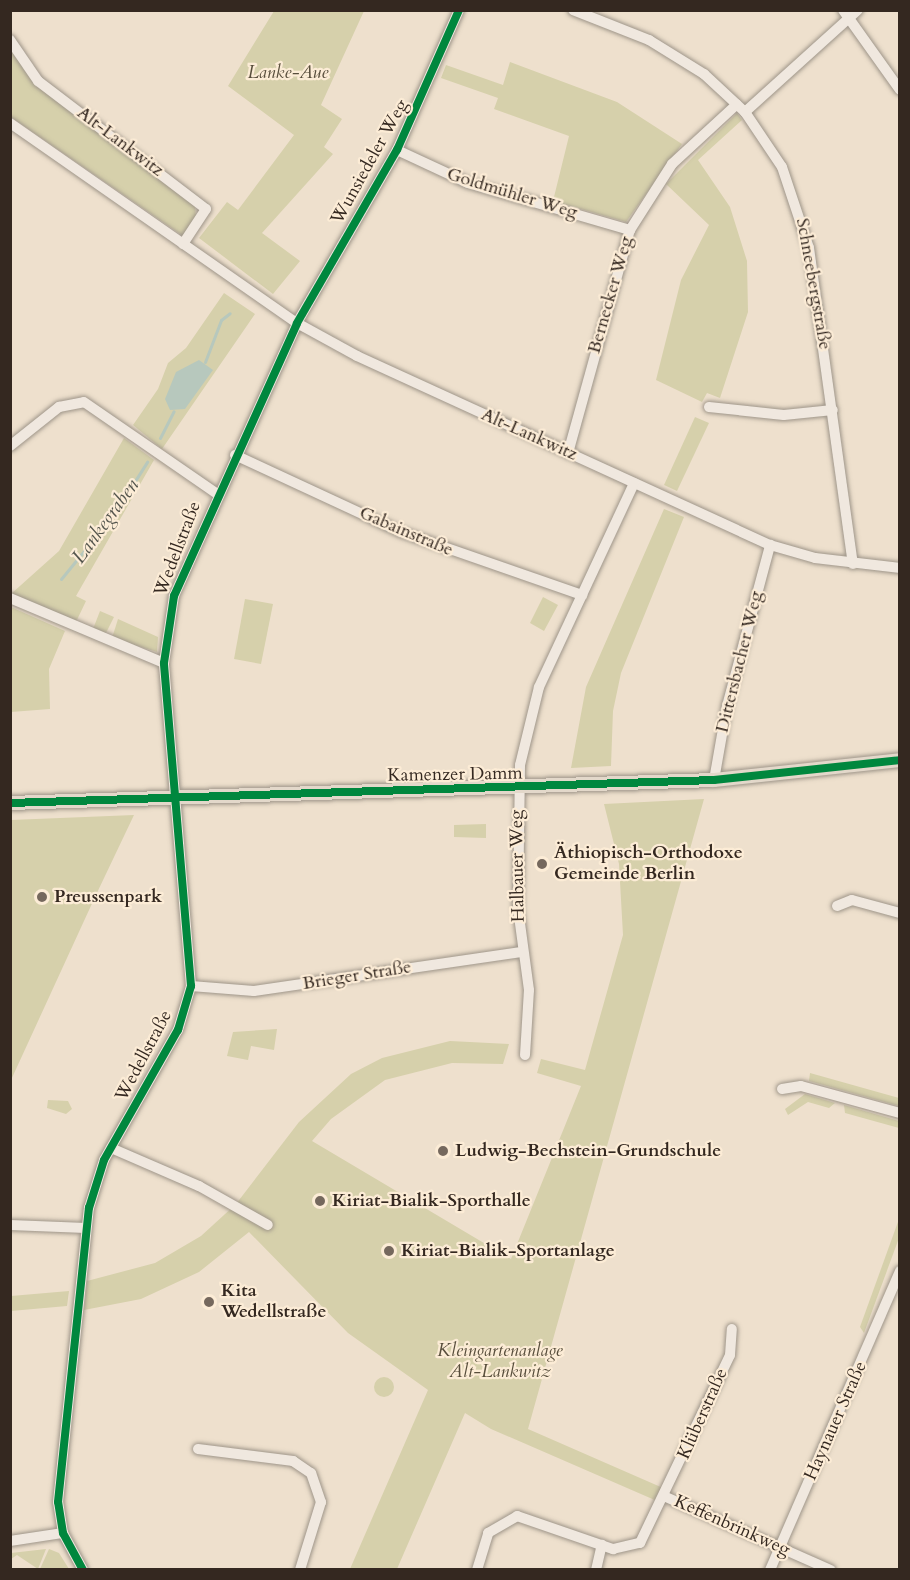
<!DOCTYPE html>
<meta charset="utf-8">
<style>
body{margin:0}
#map{position:relative;width:910px;height:1580px;overflow:hidden;background:#eee0cd;font-family:Cardo,serif}
div>[style]{position:absolute}
[style*='--x']{left:calc(var(--x)*1px);top:calc(var(--y)*1px);width:calc(var(--w)*1px);rotate:calc(var(--a)*1deg)}
.green>*{inset:0;background:#d6d0ab}
.round{border-radius:50%}
.water>*{inset:0;background:#b7c8bd}
.stream>*{height:3px;margin:-1.5px;padding:0 1.5px;transform-origin:1.5px;border-radius:1.5px;background:#b7c8bd}
.roads{filter:drop-shadow(0 0 2px #9e9589) drop-shadow(0 0 2px #9e9589)}
.minor>*{height:10px;margin:-5px;padding:0 5px;transform-origin:5px;border-radius:5px;background:#f0e8df}
.major>*{height:14px;margin:-7px;padding:0 7px;transform-origin:7px;border-radius:7px;background:#e3d8ca}
.cycleway>*{height:8px;margin:-4px;padding:0 4px;transform-origin:4px;border-radius:4px;background:#00873e}
.dots>*{width:16px;height:16px;translate:-50% -50%;box-sizing:border-box;border:3px solid #fcecd6;border-radius:50%}
span{translate:-50% -50%;white-space:nowrap;text-align:center;line-height:1.15;-webkit-text-stroke:4.5px #fcecd6;paint-order:stroke}
.park-label{font-size:18px;color:#584e3c;font-style:italic}
.street-label{font-size:18px;color:#342820}
.poi-label{font-size:18px;color:#342820;font-weight:700}
.left{translate:0 -50%;text-align:left}
.water-label{font-size:20px;color:#54554d;font-style:italic}
.frame{position:absolute;inset:0;border:12px solid #342820;pointer-events:none}
</style>
<div id="map">
<div class="green">
<i style="clip-path:polygon(274px 11px,364px 11px,321px 105px,342px 119px,324px 147px,333px 154px,262px 233px,300px 261px,273px 294px,199px 238px,227px 202px,238px 210px,294px 135px,228px 86px)"></i>
<i style="clip-path:polygon(10px 48px,36px 85px,195px 206px,196px 218px,183px 236px,11px 117px)"></i>
<i style="clip-path:polygon(510px 62px,617px 102px,682px 144px,626px 222px,553px 201px,569px 136px,494px 109px,498px 98px,441px 78px,446px 65px,503px 85px)"></i>
<i style="clip-path:polygon(737px 113px,742px 120px,698px 160px,730px 207px,747px 261px,748px 312px,720px 398px,707px 393px,702px 402px,656px 380px,681px 280px,709px 225px,666px 184px)"></i>
<i style="clip-path:polygon(224px 293px,255px 314px,162px 449px,133px 425px,158px 389px,168px 363px,186px 348px)"></i>
<i style="clip-path:polygon(695px 417px,709px 423px,677px 491px,664px 485px)"></i>
<i style="clip-path:polygon(124px 438px,154px 460px,76px 596px,86px 601px,76px 622px,11px 594px,59px 551px)"></i>
<i style="clip-path:polygon(664px 509px,684px 517px,621px 673px,613px 711px,611px 766px,571px 768px,586px 687px)"></i>
<i style="clip-path:polygon(543px 597px,558px 605px,544px 631px,530px 623px)"></i>
<i style="clip-path:polygon(245px 599px,273px 604px,261px 664px,234px 659px)"></i>
<i style="clip-path:polygon(11px 607px,65px 631px,49px 669px,50px 709px,11px 712px)"></i>
<i style="clip-path:polygon(100px 611px,114px 617px,105px 635px,93px 629px)"></i>
<i style="clip-path:polygon(118px 619px,158px 637px,157px 652px,112px 638px)"></i>
<i style="clip-path:polygon(704px 799px,528px 1429px,663px 1488px,657px 1501px,491px 1429px,465px 1413px,397px 1569px,350px 1569px,428px 1390px,348px 1333px,249px 1232px,199px 1272px,141px 1299px,84px 1310px,87px 1281px,155px 1263px,201px 1236px,236px 1204px,299px 1122px,351px 1074px,382px 1058px,450px 1041px,509px 1044px,503px 1064px,452px 1063px,385px 1080px,331px 1119px,312px 1141px,511px 1259px,581px 1086px,537px 1073px,541px 1059px,585px 1070px,623px 935px,619px 864px,604px 804px)"></i>
<i style="clip-path:polygon(134px 815px,95px 897px,11px 1080px,11px 820px)"></i>
<i style="clip-path:polygon(486px 824px,486px 838px,454px 837px,454px 825px)"></i>
<i style="clip-path:polygon(277px 1029px,274px 1050px,251px 1046px,248px 1060px,227px 1056px,233px 1032px)"></i>
<i style="clip-path:polygon(810px 1073px,899px 1098px,899px 1106px,809px 1081px)"></i>
<i style="clip-path:polygon(805px 1094px,835px 1103px,829px 1108px,808px 1102px,788px 1115px,785px 1109px)"></i>
<i style="clip-path:polygon(48px 1100px,68px 1101px,72px 1109px,66px 1114px,47px 1108px)"></i>
<i style="clip-path:polygon(844px 1105px,899px 1121px,899px 1128px,845px 1113px)"></i>
<i style="clip-path:polygon(899px 1219px,899px 1238px,864px 1333px,860px 1327px)"></i>
<i style="clip-path:polygon(69px 1291px,67px 1306px,11px 1311px,11px 1296px)"></i>
<i class="round" style="left:374px;top:1377px;width:20px;height:20px"></i>
<i style="clip-path:polygon(46px 1549px,38px 1569px,17px 1555px,11px 1559px,11px 1553px)"></i>
<i style="clip-path:polygon(49px 1549px,59px 1553px,69px 1569px,40px 1569px)"></i>
</div>
<div class="water">
<i style="clip-path:polygon(199px 360px,213px 370px,185px 409px,170px 410px,165px 399px,176px 372px)"></i>
</div>
<div class="stream">
<i style="--x:205;--y:362;--w:45;--a:-69.1"></i>
<i style="--x:221;--y:320;--w:11;--a:-38"></i>
<i style="--x:160;--y:438;--w:30;--a:-63"></i>
<i style="--x:61;--y:579;--w:84;--a:-50.8"></i>
<i style="--x:114;--y:514;--w:62;--a:-57.6"></i>
</div>
<div class="roads">
<div class="minor">
<i style="--x:573;--y:10;--w:82;--a:21.5"></i>
<i style="--x:649;--y:40;--w:65;--a:31.7"></i>
<i style="--x:704;--y:74;--w:56;--a:42.8"></i>
<i style="--x:745;--y:112;--w:66;--a:56.1"></i>
<i style="--x:782;--y:167;--w:85;--a:71.6"></i>
<i style="--x:809;--y:248;--w:319;--a:82.1"></i>
<i style="--x:843;--y:10;--w:98;--a:54.5"></i>
<i style="--x:10;--y:40;--w:50;--a:55.7"></i>
<i style="--x:38;--y:81;--w:211;--a:37.3"></i>
<i style="--x:206;--y:209;--w:42;--a:123.3"></i>
<i style="--x:745;--y:112;--w:152;--a:-42.1"></i>
<i style="--x:10;--y:123;--w:350;--a:34.9"></i>
<i style="--x:297;--y:323;--w:68;--a:28.8"></i>
<i style="--x:357;--y:356;--w:454;--a:24.6"></i>
<i style="--x:770;--y:545;--w:47;--a:16.1"></i>
<i style="--x:815;--y:558;--w:86;--a:6.7"></i>
<i style="--x:397;--y:150;--w:78;--a:24.9"></i>
<i style="--x:468;--y:183;--w:169;--a:16.2"></i>
<i style="--x:709;--y:407;--w:75;--a:6.1"></i>
<i style="--x:784;--y:415;--w:49;--a:-5.8"></i>
<i style="--x:10;--y:446;--w:63;--a:-38.5"></i>
<i style="--x:59;--y:407;--w:25;--a:-11"></i>
<i style="--x:84;--y:402;--w:160;--a:34.6"></i>
<i style="--x:568;--y:453;--w:231;--a:-74.5"></i>
<i style="--x:630;--y:230;--w:78;--a:-57.5"></i>
<i style="--x:672;--y:164;--w:88;--a:-42.7"></i>
<i style="--x:235;--y:455;--w:183;--a:24.9"></i>
<i style="--x:401;--y:532;--w:192;--a:19.2"></i>
<i style="--x:10;--y:598;--w:167;--a:22.9"></i>
<i style="--x:714;--y:780;--w:75;--a:-80"></i>
<i style="--x:727;--y:706;--w:167;--a:-75"></i>
<i style="--x:837;--y:906;--w:16;--a:-22"></i>
<i style="--x:852;--y:900;--w:50;--a:15.2"></i>
<i style="--x:191;--y:986;--w:63;--a:4.5"></i>
<i style="--x:254;--y:991;--w:270;--a:-8.3"></i>
<i style="--x:525;--y:1055;--w:65;--a:-86.5"></i>
<i style="--x:529;--y:990;--w:82;--a:-97.7"></i>
<i style="--x:518;--y:909;--w:144;--a:-89.2"></i>
<i style="--x:520;--y:765;--w:80;--a:-76.3"></i>
<i style="--x:539;--y:687;--w:225;--a:-65"></i>
<i style="--x:782;--y:1089;--w:19;--a:-9"></i>
<i style="--x:801;--y:1086;--w:103;--a:15.3"></i>
<i style="--x:111;--y:1148;--w:96;--a:23.4"></i>
<i style="--x:199;--y:1186;--w:79;--a:29.5"></i>
<i style="--x:10;--y:1225;--w:76;--a:2.3"></i>
<i style="--x:198;--y:1449;--w:96;--a:7.2"></i>
<i style="--x:293;--y:1461;--w:22;--a:34"></i>
<i style="--x:311;--y:1473;--w:31;--a:71"></i>
<i style="--x:321;--y:1502;--w:71;--a:107.2"></i>
<i style="--x:666;--y:1497;--w:180;--a:23.9"></i>
<i style="--x:10;--y:1541;--w:54;--a:-8.6"></i>
<i style="--x:83;--y:1570;--w:42;--a:-118.4"></i>
<i style="--x:63;--y:1533;--w:31;--a:-99"></i>
<i style="--x:58;--y:1502;--w:296;--a:-84"></i>
<i style="--x:89;--y:1208;--w:50;--a:-72.6"></i>
<i style="--x:104;--y:1160;--w:150;--a:-60.4"></i>
<i style="--x:178;--y:1030;--w:46;--a:-73.5"></i>
<i style="--x:191;--y:986;--w:324;--a:-94.8"></i>
<i style="--x:164;--y:663;--w:68;--a:-81.5"></i>
<i style="--x:174;--y:596;--w:299;--a:-65.7"></i>
<i style="--x:297;--y:323;--w:200;--a:-60"></i>
<i style="--x:397;--y:150;--w:153;--a:-66.1"></i>
<i style="--x:477;--y:1570;--w:39;--a:-73"></i>
<i style="--x:488;--y:1533;--w:34;--a:-30"></i>
<i style="--x:517;--y:1516;--w:102;--a:19"></i>
<i style="--x:613;--y:1549;--w:28;--a:-13"></i>
<i style="--x:640;--y:1543;--w:208;--a:-64.4"></i>
<i style="--x:730;--y:1355;--w:26;--a:-86"></i>
<i style="--x:596;--y:1570;--w:26;--a:-77"></i>
<i style="--x:770;--y:1570;--w:326;--a:-66.5"></i>
</div>
<div class="major">
<i style="--x:10;--y:803;--w:704;--a:-1.87"></i>
<i style="--x:714;--y:780;--w:187;--a:-6.1"></i>
</div>
</div>
<div class="cycleway">
<i style="--x:10;--y:803;--w:704;--a:-1.87"></i>
<i style="--x:714;--y:780;--w:187;--a:-6.1"></i>
<i style="--x:83;--y:1570;--w:42;--a:-118.4"></i>
<i style="--x:63;--y:1533;--w:31;--a:-99"></i>
<i style="--x:58;--y:1502;--w:296;--a:-84"></i>
<i style="--x:89;--y:1208;--w:50;--a:-72.6"></i>
<i style="--x:104;--y:1160;--w:150;--a:-60.4"></i>
<i style="--x:178;--y:1030;--w:46;--a:-73.5"></i>
<i style="--x:191;--y:986;--w:324;--a:-94.8"></i>
<i style="--x:164;--y:663;--w:68;--a:-81.5"></i>
<i style="--x:174;--y:596;--w:299;--a:-65.7"></i>
<i style="--x:297;--y:323;--w:200;--a:-60"></i>
<i style="--x:397;--y:150;--w:153;--a:-66.1"></i>
</div>
<div class="dots">
<i style="left:542px;top:864px;background:#75685d"></i>
<i style="left:42px;top:897px;background:#75685d"></i>
<i style="left:443px;top:1151px;background:#75685d"></i>
<i style="left:320px;top:1201px;background:#75685d"></i>
<i style="left:389px;top:1251px;background:#75685d"></i>
<i style="left:209px;top:1302px;background:#75685d"></i>
</div>
<div class="park-label">
<span style="left:288px;top:73px">Lanke-Aue</span>
<span style="left:500px;top:1362px">Kleingartenanlage<br>Alt-Lankwitz</span>
</div>
<div class="street-label">
<span style="left:120px;top:142px;rotate:37deg">Alt-Lankwitz</span>
<span style="left:370px;top:162px;rotate:-61deg">Wunsiedeler Weg</span>
<span style="left:512px;top:194px;rotate:17deg">Goldmühler Weg</span>
<span style="left:813px;top:284px;rotate:80deg">Schneebergstraße</span>
<span style="left:611px;top:295px;rotate:-74deg">Bernecker Weg</span>
<span style="left:529px;top:435px;rotate:24deg">Alt-Lankwitz</span>
<span style="left:406px;top:532px;rotate:23deg">Gabainstraße</span>
<span style="left:178px;top:549px;rotate:-69deg">Wedellstraße</span>
<span style="left:740px;top:662px;rotate:-76deg">Dittersbacher Weg</span>
<span style="left:455px;top:775px;rotate:-1deg">Kamenzer Damm</span>
<span style="left:518px;top:866px;rotate:-91deg">Halbauer Weg</span>
<span style="left:357px;top:976px;rotate:-9deg">Brieger Straße</span>
<span style="left:144px;top:1056px;rotate:-62deg">Wedellstraße</span>
<span style="left:703px;top:1414px;rotate:-66deg">Klüberstraße</span>
<span style="left:836px;top:1421px;rotate:-66deg">Haynauer Straße</span>
<span style="left:732px;top:1526px;rotate:24deg">Keffenbrinkweg</span>
</div>
<div class="poi-label">
<span class="left" style="left:554px;top:864px">Äthiopisch-Orthodoxe<br>Gemeinde Berlin</span>
<span class="left" style="left:54px;top:897px">Preussenpark</span>
<span class="left" style="left:455px;top:1151px">Ludwig-Bechstein-Grundschule</span>
<span class="left" style="left:332px;top:1201px">Kiriat-Bialik-Sporthalle</span>
<span class="left" style="left:401px;top:1251px">Kiriat-Bialik-Sportanlage</span>
<span class="left" style="left:221px;top:1302px">Kita<br>Wedellstraße</span>
</div>
<div class="water-label">
<span style="left:105px;top:521px;rotate:-54deg">Lankegraben</span>
</div>
<div class="frame"></div>
</div>
